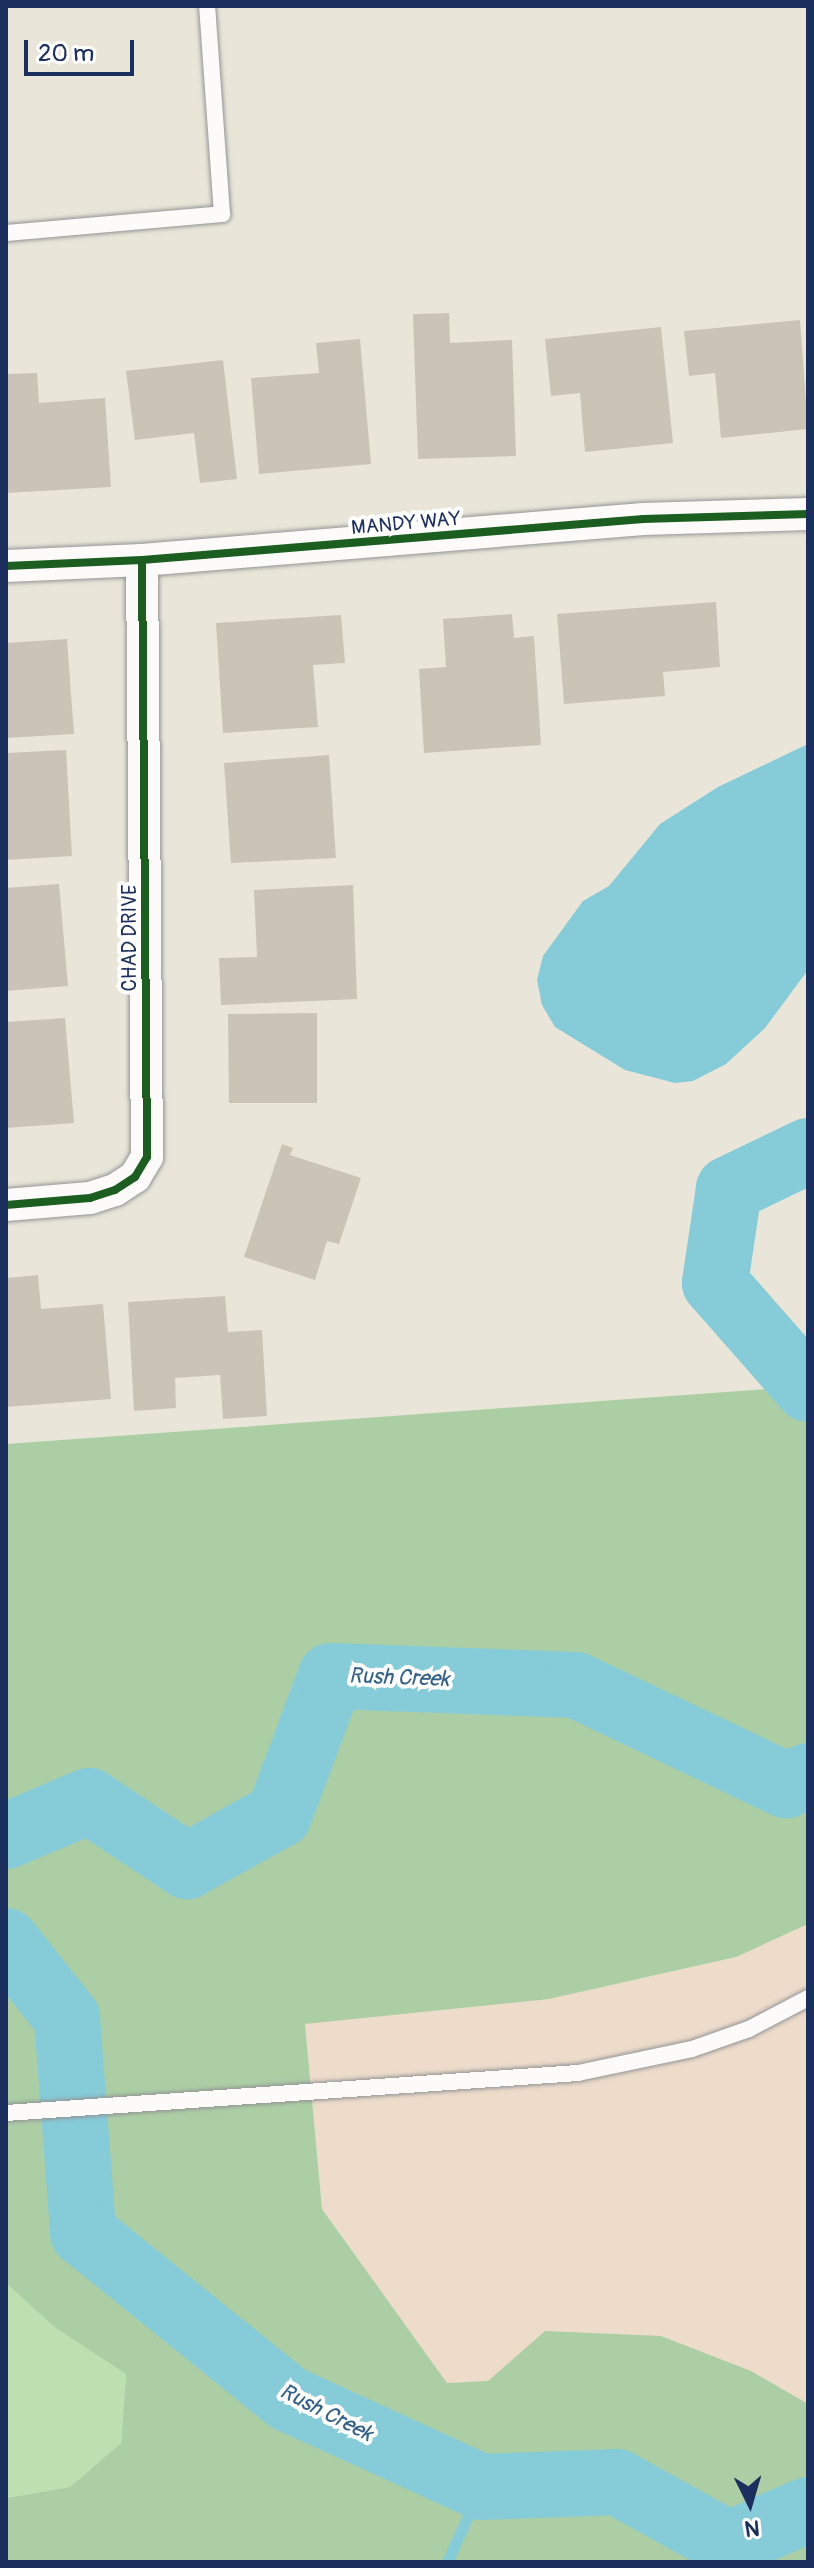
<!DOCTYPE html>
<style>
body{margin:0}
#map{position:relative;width:814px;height:2568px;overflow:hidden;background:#e9e6d9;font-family:Pangolin,sans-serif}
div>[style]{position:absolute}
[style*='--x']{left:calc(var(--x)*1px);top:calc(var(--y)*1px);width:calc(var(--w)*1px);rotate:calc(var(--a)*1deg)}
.built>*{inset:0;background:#eedccb}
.green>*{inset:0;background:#bee0b1}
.forest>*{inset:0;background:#accea5}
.water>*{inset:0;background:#85cbd8}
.stream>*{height:11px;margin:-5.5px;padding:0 5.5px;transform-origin:5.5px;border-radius:5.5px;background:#85cbd8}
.river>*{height:66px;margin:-33px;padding:0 33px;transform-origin:33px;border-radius:33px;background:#85cbd8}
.building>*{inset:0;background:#cbc3b6}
.roads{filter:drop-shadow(0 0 2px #939596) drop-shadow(0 0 2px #939596)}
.lane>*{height:16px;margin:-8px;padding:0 8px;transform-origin:8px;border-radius:8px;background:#fcfbf9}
.street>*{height:32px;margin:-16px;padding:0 16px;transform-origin:16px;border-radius:16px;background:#fcfbf9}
.cycleway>*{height:8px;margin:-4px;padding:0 4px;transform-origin:4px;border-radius:4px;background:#1b5e20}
span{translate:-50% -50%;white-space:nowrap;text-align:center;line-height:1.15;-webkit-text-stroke:8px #fff;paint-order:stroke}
.street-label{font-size:20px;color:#1b2f5e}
.water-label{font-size:22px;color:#316189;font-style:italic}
.frame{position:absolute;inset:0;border:8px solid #1b2f5e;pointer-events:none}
.north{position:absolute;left:710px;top:2464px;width:80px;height:80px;-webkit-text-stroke:6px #fff;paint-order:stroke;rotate:175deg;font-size:22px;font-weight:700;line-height:32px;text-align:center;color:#1b2f5e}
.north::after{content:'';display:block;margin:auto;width:28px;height:36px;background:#1b2f5e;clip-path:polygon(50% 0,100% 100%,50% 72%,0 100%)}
.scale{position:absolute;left:24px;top:40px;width:110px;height:36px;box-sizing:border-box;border:4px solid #1b2f5e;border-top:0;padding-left:10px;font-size:24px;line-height:28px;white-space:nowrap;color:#1b2f5e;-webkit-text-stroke:6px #fff;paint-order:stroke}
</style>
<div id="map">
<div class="built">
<i style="clip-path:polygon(808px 1924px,808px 2404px,751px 2371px,545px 2331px,488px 2382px,447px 2383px,322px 2209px,305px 2023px,549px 1999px,736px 1957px)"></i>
</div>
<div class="green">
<i style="clip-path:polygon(6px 2283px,53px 2326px,126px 2373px,121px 2443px,70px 2487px,6px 2498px)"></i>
</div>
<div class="forest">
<i style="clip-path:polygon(808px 1386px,808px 1924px,736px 1957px,549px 1999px,305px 2024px,322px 2209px,447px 2383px,488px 2381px,545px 2331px,661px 2336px,751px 2371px,808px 2404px,808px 2562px,6px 2562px,6px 2498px,70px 2487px,121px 2443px,126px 2374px,53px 2326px,6px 2283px,6px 1444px)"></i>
</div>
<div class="water">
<i style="clip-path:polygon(808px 744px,808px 970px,765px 1028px,726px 1064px,693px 1081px,675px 1083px,625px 1070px,555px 1027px,542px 1005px,537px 980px,543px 956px,583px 901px,609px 886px,660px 824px,718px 787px)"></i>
</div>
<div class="stream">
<i style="--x:447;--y:2562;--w:82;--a:-65.6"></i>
</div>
<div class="river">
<i style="--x:808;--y:1151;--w:88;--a:154.3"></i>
<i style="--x:729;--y:1189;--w:95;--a:98.5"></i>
<i style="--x:715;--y:1283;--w:141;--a:48.7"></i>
<i style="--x:6;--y:1836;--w:90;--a:-22.9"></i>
<i style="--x:89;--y:1801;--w:118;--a:33.6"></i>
<i style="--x:187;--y:1866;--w:105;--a:-29"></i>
<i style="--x:279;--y:1815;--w:148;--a:-69.5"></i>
<i style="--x:331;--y:1676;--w:245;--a:2.1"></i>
<i style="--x:576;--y:1685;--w:233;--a:25.5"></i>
<i style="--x:786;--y:1785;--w:24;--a:-22"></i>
<i style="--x:6;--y:1941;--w:98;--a:51.6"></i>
<i style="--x:67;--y:2018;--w:216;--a:85.7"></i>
<i style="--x:83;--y:2233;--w:265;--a:38.9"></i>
<i style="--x:289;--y:2399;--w:211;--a:24.6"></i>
<i style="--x:481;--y:2487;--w:136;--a:-2.1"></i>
<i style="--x:617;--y:2482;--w:128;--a:29"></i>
<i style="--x:729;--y:2544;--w:86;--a:-23.3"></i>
</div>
<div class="building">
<i style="clip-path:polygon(449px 313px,450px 343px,512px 340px,516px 456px,418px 459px,413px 314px)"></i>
<i style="clip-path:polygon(800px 320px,808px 429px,721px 438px,715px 373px,689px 376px,684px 331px)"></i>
<i style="clip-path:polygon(661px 327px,673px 443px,585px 452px,580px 393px,551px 396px,545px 339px)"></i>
<i style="clip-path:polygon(360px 339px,371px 464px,259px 474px,251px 378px,319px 373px,316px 343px)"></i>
<i style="clip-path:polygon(223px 360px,237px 479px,200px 483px,194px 433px,135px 440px,126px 371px)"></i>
<i style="clip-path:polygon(37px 373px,39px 403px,105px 398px,111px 487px,6px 493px,6px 374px)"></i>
<i style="clip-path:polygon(716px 602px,720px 667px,663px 672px,665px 696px,564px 704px,557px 614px)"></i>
<i style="clip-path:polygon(512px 614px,514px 638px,534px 636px,541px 745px,424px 753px,419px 669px,446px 667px,443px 619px)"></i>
<i style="clip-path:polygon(341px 615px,345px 663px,313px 665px,318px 727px,223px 733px,216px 623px)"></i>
<i style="clip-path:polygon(67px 639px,74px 734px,6px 738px,6px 643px)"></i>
<i style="clip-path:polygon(66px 750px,72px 856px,6px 860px,6px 753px)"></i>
<i style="clip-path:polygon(329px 755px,336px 858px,231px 863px,224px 763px)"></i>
<i style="clip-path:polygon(59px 884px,68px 986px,6px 991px,6px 888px)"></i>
<i style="clip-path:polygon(353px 885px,357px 999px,221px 1005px,219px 958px,257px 957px,254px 890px)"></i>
<i style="clip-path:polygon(317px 1013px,317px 1103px,229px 1103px,228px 1014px)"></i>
<i style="clip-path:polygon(65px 1018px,74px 1123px,6px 1128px,6px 1022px)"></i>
<i style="clip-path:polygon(282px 1144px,293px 1148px,290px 1155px,361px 1178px,339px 1244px,327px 1241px,315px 1280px,244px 1257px)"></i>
<i style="clip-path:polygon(38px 1275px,41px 1309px,103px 1304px,111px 1399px,6px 1407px,6px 1278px)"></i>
<i style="clip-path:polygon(225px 1296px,228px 1332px,262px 1330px,267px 1416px,223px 1419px,220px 1375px,175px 1378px,176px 1408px,134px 1411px,128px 1302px)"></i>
</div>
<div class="roads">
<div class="lane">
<i style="--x:6;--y:233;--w:217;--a:-5"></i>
<i style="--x:222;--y:214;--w:209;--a:-94.1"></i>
<i style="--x:6;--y:2113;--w:573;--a:-4"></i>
<i style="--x:578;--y:2073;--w:116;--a:-11.9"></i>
<i style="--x:692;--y:2049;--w:60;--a:-19.3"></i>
<i style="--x:749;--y:2029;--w:67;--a:-27.7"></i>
</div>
<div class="street">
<i style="--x:6;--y:566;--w:136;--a:-2.5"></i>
<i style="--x:142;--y:560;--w:503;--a:-4.68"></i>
<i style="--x:643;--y:519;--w:165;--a:-1.7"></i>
<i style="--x:6;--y:1205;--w:84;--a:-4.8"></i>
<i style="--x:90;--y:1198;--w:26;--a:-18"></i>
<i style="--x:115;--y:1190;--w:24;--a:-33"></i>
<i style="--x:135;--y:1177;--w:23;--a:-59"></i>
<i style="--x:147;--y:1157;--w:597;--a:-90.48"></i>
</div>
</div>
<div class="cycleway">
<i style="--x:6;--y:566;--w:136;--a:-2.5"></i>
<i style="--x:142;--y:560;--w:503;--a:-4.68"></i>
<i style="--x:643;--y:519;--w:165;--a:-1.7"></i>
<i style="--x:6;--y:1205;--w:84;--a:-4.8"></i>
<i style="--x:90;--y:1198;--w:26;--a:-18"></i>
<i style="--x:115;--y:1190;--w:24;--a:-33"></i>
<i style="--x:135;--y:1177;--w:23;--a:-59"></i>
<i style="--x:147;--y:1157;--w:597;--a:-90.48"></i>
</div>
<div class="street-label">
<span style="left:406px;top:523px;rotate:-5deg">MANDY WAY</span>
<span style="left:129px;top:938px;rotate:-90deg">CHAD DRIVE</span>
</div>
<div class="water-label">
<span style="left:399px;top:1678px;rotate:2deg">Rush Creek</span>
<span style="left:326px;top:2413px;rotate:27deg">Rush Creek</span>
</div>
<div class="frame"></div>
<div class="north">N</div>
<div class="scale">20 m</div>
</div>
